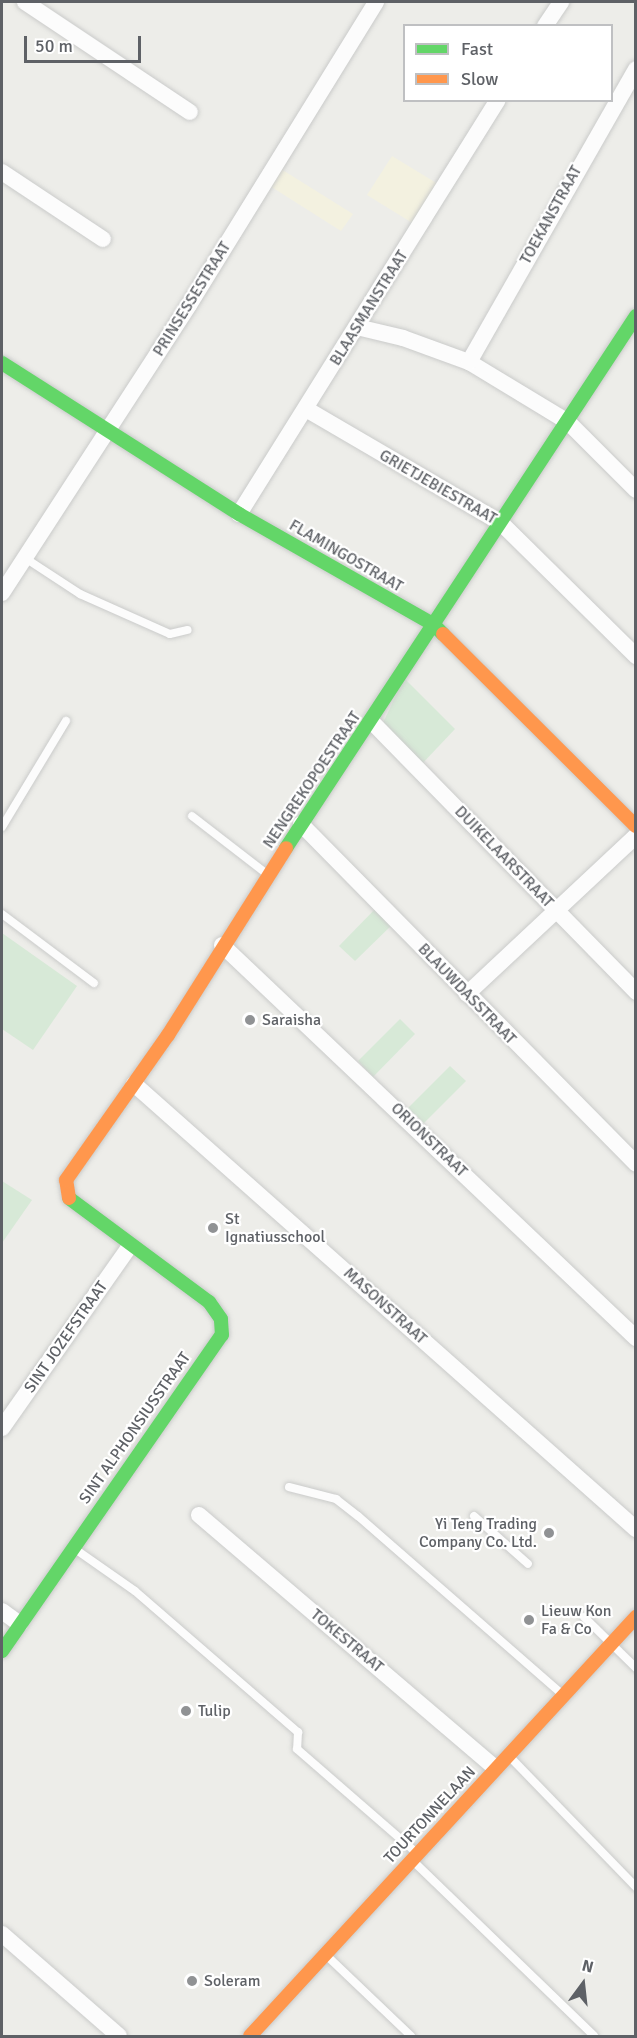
<!DOCTYPE html>
<style>
body{margin:0}
#map{position:relative;width:637px;height:2038px;overflow:hidden;background:#edede9;font-family:Signika,sans-serif}
div>[style]{position:absolute}
[style*='--x']{left:calc(var(--x)*1px);top:calc(var(--y)*1px);width:calc(var(--w)*1px);rotate:calc(var(--a)*1deg)}
.green>*{inset:0;background:#d7e9d7}
.sand>*{inset:0;background:#f3f1e0}
.roads{filter:drop-shadow(0 0 2px #cacbca) drop-shadow(0 0 2px #cacbca)}
.lane>*{height:8px;margin:-4px;padding:0 4px;transform-origin:4px;border-radius:4px;background:#fcfcfc}
.street>*{height:16px;margin:-8px;padding:0 8px;transform-origin:8px;border-radius:8px;background:#fcfcfc}
.fast>*{height:14px;margin:-7px;padding:0 7px;transform-origin:7px;border-radius:7px;background:#63d668}
.slow>*{height:14px;margin:-7px;padding:0 7px;transform-origin:7px;border-radius:7px;background:#ff974d}
.dots>*{width:16px;height:16px;translate:-50% -50%;box-sizing:border-box;border:3px solid #fff;border-radius:50%}
span{translate:-50% -50%;white-space:nowrap;text-align:center;line-height:1.15;-webkit-text-stroke:4.5px #fff;paint-order:stroke}
.street-label{font-size:16px;color:#5e6166}
.poi-label{font-size:16px;color:#5e6166}
.left{translate:0 -50%;text-align:left}
.right{translate:-100% -50%;text-align:right}
.frame{position:absolute;inset:0;border:3px solid #5e6166;pointer-events:none}
.legend{position:absolute;left:403px;top:24px;width:210px;height:78px;box-sizing:border-box;background:#fff;border:2px solid #bfc0c2;margin:0;padding:8px 10px;list-style:none;font-size:18px;color:#5e6166}
.legend li{display:flex;align-items:center;gap:12px;height:30px}
.legend b{width:30px;border:2px solid #bfc0c2}
.north{position:absolute;left:553px;top:1954px;width:60px;height:60px;-webkit-text-stroke:4px #fff;paint-order:stroke;rotate:15deg;font-size:16px;font-weight:700;line-height:24px;text-align:center;color:#5e6166}
.north::after{content:'';display:block;margin:auto;width:21px;height:27px;background:#5e6166;clip-path:polygon(50% 0,100% 100%,50% 72%,0 100%)}
.scale{position:absolute;left:24px;top:36px;width:117px;height:27px;box-sizing:border-box;border:3px solid #5e6166;border-top:0;padding-left:8px;font-size:18px;line-height:21px;white-space:nowrap;color:#5e6166;-webkit-text-stroke:4px #fff;paint-order:stroke}
</style>
<div id="map">
<div class="green">
<i style="clip-path:polygon(404px 678px,455px 729px,420px 766px,382px 725px)"></i>
<i style="clip-path:polygon(379px 905px,396px 921px,355px 961px,339px 946px)"></i>
<i style="clip-path:polygon(2px 933px,77px 986px,33px 1050px,2px 1029px)"></i>
<i style="clip-path:polygon(400px 1019px,415px 1034px,373px 1077px,358px 1061px)"></i>
<i style="clip-path:polygon(450px 1066px,466px 1081px,424px 1123px,408px 1108px)"></i>
<i style="clip-path:polygon(2px 1181px,32px 1200px,2px 1243px)"></i>
</div>
<div class="sand">
<i style="clip-path:polygon(392px 156px,438px 184px,414px 224px,367px 195px)"></i>
<i style="clip-path:polygon(281px 169px,353px 214px,341px 231px,270px 186px)"></i>
</div>
<div class="roads">
<div class="lane">
<i style="--x:25;--y:558;--w:66;--a:33.2"></i>
<i style="--x:80;--y:594;--w:98;--a:24"></i>
<i style="--x:170;--y:634;--w:18;--a:-13"></i>
<i style="--x:192;--y:816;--w:95;--a:37.7"></i>
<i style="--x:2;--y:827;--w:124;--a:-58.9"></i>
<i style="--x:2;--y:914;--w:115;--a:36.9"></i>
<i style="--x:289;--y:1487;--w:49;--a:14.3"></i>
<i style="--x:336;--y:1499;--w:28;--a:38"></i>
<i style="--x:358;--y:1516;--w:271;--a:41.1"></i>
<i style="--x:474;--y:1516;--w:72;--a:41.6"></i>
<i style="--x:75;--y:1549;--w:73;--a:35"></i>
<i style="--x:135;--y:1591;--w:216;--a:40.9"></i>
<i style="--x:298;--y:1732;--w:17;--a:93"></i>
<i style="--x:297;--y:1749;--w:160;--a:41"></i>
<i style="--x:584;--y:1617;--w:73;--a:44.4"></i>
<i style="--x:510;--y:1757;--w:181;--a:45.9"></i>
<i style="--x:412;--y:1860;--w:253;--a:44"></i>
<i style="--x:325;--y:1954;--w:119;--a:43.6"></i>
</div>
<div class="street">
<i style="--x:25;--y:2;--w:198;--a:33.7"></i>
<i style="--x:545;--y:26;--w:29;--a:-56"></i>
<i style="--x:2;--y:172;--w:121;--a:33.6"></i>
<i style="--x:357;--y:327;--w:47;--a:13.4"></i>
<i style="--x:403;--y:338;--w:70;--a:20"></i>
<i style="--x:469;--y:362;--w:116;--a:31.2"></i>
<i style="--x:568;--y:422;--w:96;--a:45"></i>
<i style="--x:469;--y:362;--w:337;--a:-60.3"></i>
<i style="--x:306;--y:409;--w:226;--a:30.3"></i>
<i style="--x:501;--y:523;--w:190;--a:44.6"></i>
<i style="--x:239;--y:514;--w:488;--a:-58"></i>
<i style="--x:2;--y:593;--w:343;--a:-57"></i>
<i style="--x:189;--y:305;--w:356;--a:-58.3"></i>
<i style="--x:372;--y:722;--w:378;--a:45.6"></i>
<i style="--x:301;--y:824;--w:477;--a:45.4"></i>
<i style="--x:222;--y:945;--w:571;--a:43.51"></i>
<i style="--x:467;--y:994;--w:231;--a:-43.1"></i>
<i style="--x:134;--y:1084;--w:671;--a:41.56"></i>
<i style="--x:2;--y:1428;--w:223;--a:-54.9"></i>
<i style="--x:199;--y:1515;--w:389;--a:40.5"></i>
<i style="--x:2;--y:1611;--w:22;--a:36"></i>
<i style="--x:2;--y:1934;--w:155;--a:41.1"></i>
</div>
<div class="fast">
<i style="--x:2;--y:363;--w:281;--a:32.5"></i>
<i style="--x:239;--y:514;--w:224;--a:29.6"></i>
<i style="--x:434;--y:625;--w:13;--a:45"></i>
<i style="--x:286;--y:848;--w:637;--a:-56.66"></i>
<i style="--x:2;--y:1651;--w:385;--a:-55.2"></i>
<i style="--x:222;--y:1335;--w:16;--a:-94"></i>
<i style="--x:221;--y:1319;--w:21;--a:-125"></i>
<i style="--x:209;--y:1302;--w:174;--a:-143.4"></i>
</div>
<div class="slow">
<i style="--x:443;--y:634;--w:272;--a:44.9"></i>
<i style="--x:69;--y:1198;--w:18;--a:-99"></i>
<i style="--x:66;--y:1180;--w:177;--a:-54.9"></i>
<i style="--x:168;--y:1035;--w:221;--a:-57.7"></i>
<i style="--x:250;--y:2036;--w:570;--a:-47.35"></i>
</div>
</div>
<div class="dots">
<i style="left:250px;top:1020px;background:#909294"></i>
<i style="left:213px;top:1228px;background:#909294"></i>
<i style="left:549px;top:1533px;background:#909294"></i>
<i style="left:529px;top:1620px;background:#909294"></i>
<i style="left:186px;top:1711px;background:#909294"></i>
<i style="left:192px;top:1981px;background:#909294"></i>
</div>
<div class="street-label">
<span style="left:551px;top:215px;rotate:-61deg">TOEKANSTRAAT</span>
<span style="left:192px;top:299px;rotate:-58deg">PRINSESSESTRAAT</span>
<span style="left:369px;top:308px;rotate:-58deg">BLAASMANSTRAAT</span>
<span style="left:438px;top:487px;rotate:30deg">GRIETJEBIESTRAAT</span>
<span style="left:346px;top:556px;rotate:30deg">FLAMINGOSTRAAT</span>
<span style="left:312px;top:780px;rotate:-56deg">NENGREKOPOESTRAAT</span>
<span style="left:504px;top:857px;rotate:46deg">DUIKELAARSTRAAT</span>
<span style="left:467px;top:994px;rotate:46deg">BLAUWDASSTRAAT</span>
<span style="left:429px;top:1140px;rotate:44deg">ORIONSTRAAT</span>
<span style="left:385px;top:1306px;rotate:42deg">MASONSTRAAT</span>
<span style="left:66px;top:1337px;rotate:-55deg">SINT JOZEFSTRAAT</span>
<span style="left:135px;top:1428px;rotate:-55deg">SINT ALPHONSIUSSTRAAT</span>
<span style="left:347px;top:1641px;rotate:40deg">TOKESTRAAT</span>
<span style="left:430px;top:1815px;rotate:-47deg">TOURTONNELAAN</span>
</div>
<div class="poi-label">
<span class="left" style="left:262px;top:1020px">Saraisha</span>
<span class="left" style="left:225px;top:1228px">St<br>Ignatiusschool</span>
<span class="right" style="left:537px;top:1533px">Yi Teng Trading<br>Company Co. Ltd.</span>
<span class="left" style="left:541px;top:1620px">Lieuw Kon<br>Fa &amp; Co</span>
<span class="left" style="left:198px;top:1711px">Tulip</span>
<span class="left" style="left:204px;top:1981px">Soleram</span>
</div>
<div class="frame"></div>
<ul class="legend">
<li><b style="height:8px;background:#63d668"></b>Fast</li>
<li><b style="height:8px;background:#ff974d"></b>Slow</li>
</ul>
<div class="north">N</div>
<div class="scale">50 m</div>
</div>
